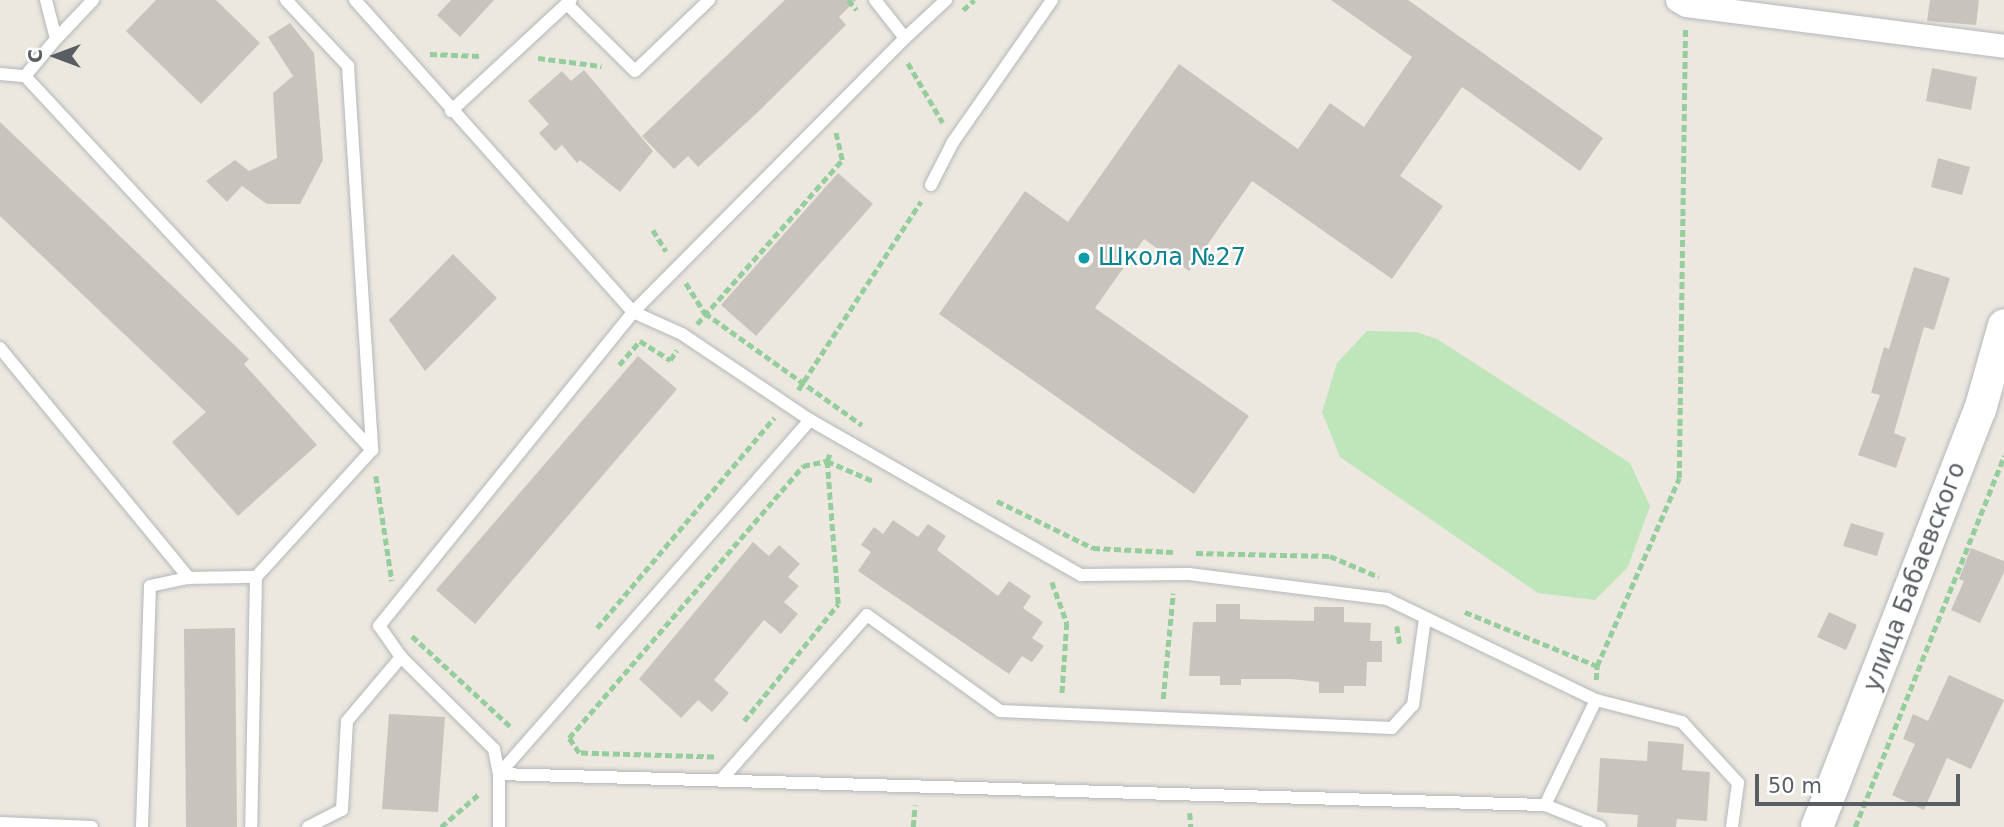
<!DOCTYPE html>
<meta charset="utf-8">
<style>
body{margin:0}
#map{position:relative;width:2004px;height:827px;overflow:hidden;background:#ede8df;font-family:"DejaVu Sans",sans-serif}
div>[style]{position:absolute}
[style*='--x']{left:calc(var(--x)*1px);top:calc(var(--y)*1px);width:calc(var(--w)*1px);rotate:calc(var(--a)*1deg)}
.green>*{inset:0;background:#bfe6ba}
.building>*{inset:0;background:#c8c3bc}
.path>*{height:4.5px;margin-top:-2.25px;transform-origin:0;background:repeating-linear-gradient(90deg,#95cd9d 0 7px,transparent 0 10.5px)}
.roads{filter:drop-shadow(0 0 2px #b3b7bb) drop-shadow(0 0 2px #b3b7bb)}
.service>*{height:12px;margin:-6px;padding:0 6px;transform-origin:6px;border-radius:6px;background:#fff}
.minor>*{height:23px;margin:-11.5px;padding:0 11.5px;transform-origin:11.5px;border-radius:11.5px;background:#fff}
.secondary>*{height:32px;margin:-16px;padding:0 16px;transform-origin:16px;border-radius:16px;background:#fff}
.dots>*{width:19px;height:19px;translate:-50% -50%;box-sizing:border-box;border:4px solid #fff;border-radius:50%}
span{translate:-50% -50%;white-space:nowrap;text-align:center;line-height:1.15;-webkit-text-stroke:5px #fff;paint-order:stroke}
.culture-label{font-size:24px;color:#0d838f}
.left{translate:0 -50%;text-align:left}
.street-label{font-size:24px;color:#585e62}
.north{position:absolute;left:21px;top:21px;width:70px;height:70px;-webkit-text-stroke:5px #fff;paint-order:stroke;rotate:270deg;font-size:19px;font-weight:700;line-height:28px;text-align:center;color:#585e62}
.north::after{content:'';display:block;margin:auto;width:24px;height:32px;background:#585e62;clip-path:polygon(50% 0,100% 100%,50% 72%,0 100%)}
.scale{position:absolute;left:1755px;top:774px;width:205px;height:32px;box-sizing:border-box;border:4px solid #585e62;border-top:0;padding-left:9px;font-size:21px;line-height:24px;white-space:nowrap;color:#585e62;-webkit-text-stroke:5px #fff;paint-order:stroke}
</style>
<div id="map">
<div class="green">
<i style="clip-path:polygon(1367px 331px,1416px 332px,1437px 339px,1630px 463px,1650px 506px,1628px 567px,1595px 600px,1538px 593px,1340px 457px,1322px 412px,1337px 363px)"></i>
</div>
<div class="building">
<i style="clip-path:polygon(156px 0,216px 0,260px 43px,201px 104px,126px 31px)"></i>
<i style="clip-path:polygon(451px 0,494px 0,460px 37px,437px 15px)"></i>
<i style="clip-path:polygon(785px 0,856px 0,839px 17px,846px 25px,757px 113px,698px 167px,688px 156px,674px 169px,642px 136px)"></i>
<i style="clip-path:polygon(1331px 0,1408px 0,1603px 138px,1580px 171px,1462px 87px,1400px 176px,1443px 206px,1392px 279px,1252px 181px,1189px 271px,1144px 239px,1095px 308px,1249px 416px,1194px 494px,939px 314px,1025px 191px,1068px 222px,1179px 64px,1298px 149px,1330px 103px,1364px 127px,1412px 57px)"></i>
<i style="clip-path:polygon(1930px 0,1979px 0,1976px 25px,1927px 21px)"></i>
<i style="clip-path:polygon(290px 23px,314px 53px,323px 160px,300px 204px,267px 204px,242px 186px,227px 202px,206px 181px,235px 160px,249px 171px,277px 158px,273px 93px,293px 76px,268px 37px)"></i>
<i style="clip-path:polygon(1932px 68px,1977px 77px,1971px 110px,1926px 101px)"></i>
<i style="clip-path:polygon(584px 70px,653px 151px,620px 192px,580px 160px,577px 163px,562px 145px,555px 151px,539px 133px,549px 124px,528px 101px,562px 71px,571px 81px)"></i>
<i style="clip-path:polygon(0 122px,249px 359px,244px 364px,317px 445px,238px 516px,172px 442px,206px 412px,0 216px)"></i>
<i style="clip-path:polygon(1938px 158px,1970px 167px,1962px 195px,1931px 187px)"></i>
<i style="clip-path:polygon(838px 173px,873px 204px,756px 336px,721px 305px)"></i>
<i style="clip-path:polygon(453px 254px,497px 298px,425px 371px,389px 320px)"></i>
<i style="clip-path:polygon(1914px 267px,1950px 278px,1934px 330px,1924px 327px,1894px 433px,1906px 438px,1896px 468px,1858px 455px,1880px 395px,1871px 393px,1884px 347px,1889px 349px)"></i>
<i style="clip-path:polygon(638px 356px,677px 389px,475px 624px,436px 590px)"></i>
<i style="clip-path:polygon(893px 520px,918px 537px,928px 524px,946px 536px,937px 550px,998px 596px,1009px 581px,1031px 596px,1023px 608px,1043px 622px,1032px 638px,1044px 646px,1032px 662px,1022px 656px,1009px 674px,858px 571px,871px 552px,861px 545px,874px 527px,883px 534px)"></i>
<i style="clip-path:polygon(1851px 523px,1884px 533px,1877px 556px,1843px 546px)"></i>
<i style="clip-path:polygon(753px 542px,769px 556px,779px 545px,800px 564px,788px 577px,799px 586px,784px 602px,798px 614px,781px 634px,764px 620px,714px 680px,729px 693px,712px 712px,698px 700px,681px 718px,639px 679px)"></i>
<i style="clip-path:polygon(1971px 548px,2004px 561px,2004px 572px,1980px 623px,1951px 610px,1964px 581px,1959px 579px)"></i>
<i style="clip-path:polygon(1216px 604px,1240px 604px,1240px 619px,1265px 620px,1314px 621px,1314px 607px,1344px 607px,1344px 622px,1371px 623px,1370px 641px,1382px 641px,1382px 662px,1367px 662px,1366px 686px,1344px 686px,1344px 693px,1319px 693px,1319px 682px,1291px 679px,1241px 679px,1241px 685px,1220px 685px,1220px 676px,1189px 676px,1193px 622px,1216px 622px)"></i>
<i style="clip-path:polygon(1829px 612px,1857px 625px,1846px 650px,1817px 637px)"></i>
<i style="clip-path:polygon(235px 628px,237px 827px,186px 827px,184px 629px)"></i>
<i style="clip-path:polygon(1949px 675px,2004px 700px,1971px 769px,1947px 758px,1924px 810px,1892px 795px,1915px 744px,1903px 739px,1913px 714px,1928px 721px)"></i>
<i style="clip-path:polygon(389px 714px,445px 717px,438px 812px,382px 809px)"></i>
<i style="clip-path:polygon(1648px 741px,1684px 744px,1682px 770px,1710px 772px,1707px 821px,1677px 819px,1676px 827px,1637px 827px,1638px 815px,1597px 812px,1600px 758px,1647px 761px)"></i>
</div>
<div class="path">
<i style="--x:848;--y:0;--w:13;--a:48"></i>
<i style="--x:963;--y:10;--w:15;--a:-42"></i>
<i style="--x:430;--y:54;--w:51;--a:2.2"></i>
<i style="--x:538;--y:58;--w:64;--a:7.1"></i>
<i style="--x:908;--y:63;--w:69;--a:59.7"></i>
<i style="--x:653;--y:230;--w:25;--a:58"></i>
<i style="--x:686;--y:283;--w:36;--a:58"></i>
<i style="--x:705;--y:313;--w:193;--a:35.5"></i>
<i style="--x:697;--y:324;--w:219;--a:-48.5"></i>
<i style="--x:842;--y:160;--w:28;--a:-103"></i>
<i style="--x:619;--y:365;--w:32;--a:-49"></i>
<i style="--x:640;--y:341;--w:36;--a:32"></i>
<i style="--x:670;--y:360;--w:12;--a:-55"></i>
<i style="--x:798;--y:390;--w:225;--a:-56.9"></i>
<i style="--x:376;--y:476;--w:106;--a:81.3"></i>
<i style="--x:997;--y:501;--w:107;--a:26.1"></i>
<i style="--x:1093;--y:548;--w:80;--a:2.9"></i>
<i style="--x:1196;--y:553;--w:134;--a:1.3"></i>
<i style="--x:1330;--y:556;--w:53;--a:23.2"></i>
<i style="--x:1052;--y:582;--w:44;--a:69.9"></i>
<i style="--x:1067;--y:623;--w:73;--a:93.9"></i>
<i style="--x:1465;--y:612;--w:143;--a:22.2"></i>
<i style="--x:1397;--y:626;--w:18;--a:81"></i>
<i style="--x:597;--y:628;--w:275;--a:-49.9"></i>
<i style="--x:412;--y:636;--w:137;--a:42.6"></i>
<i style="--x:1596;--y:680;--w:14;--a:-86"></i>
<i style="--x:1597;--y:666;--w:205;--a:-66.4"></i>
<i style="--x:1679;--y:478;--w:451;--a:-89.2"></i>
<i style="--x:1163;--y:699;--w:106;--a:-84.6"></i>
<i style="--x:744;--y:721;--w:150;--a:-51.2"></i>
<i style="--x:838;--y:604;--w:143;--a:-94.4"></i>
<i style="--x:827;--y:461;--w:9;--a:-69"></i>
<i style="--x:714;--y:757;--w:135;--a:-178.3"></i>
<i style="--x:579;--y:753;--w:18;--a:-124"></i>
<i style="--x:569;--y:738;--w:359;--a:-49.3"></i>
<i style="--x:803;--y:466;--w:25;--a:-12"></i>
<i style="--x:827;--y:461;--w:50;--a:23.5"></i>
<i style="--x:1190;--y:813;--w:14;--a:86"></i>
<i style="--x:441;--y:827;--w:52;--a:-41.1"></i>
<i style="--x:913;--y:827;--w:22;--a:-85"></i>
<i style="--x:1855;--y:827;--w:400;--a:-68.1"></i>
</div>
<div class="roads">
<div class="service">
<i style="--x:46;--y:0;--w:40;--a:75.6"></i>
<i style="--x:56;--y:39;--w:48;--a:130"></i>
<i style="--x:25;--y:76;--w:510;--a:47.14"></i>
<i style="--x:372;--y:450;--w:172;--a:132.4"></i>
<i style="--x:256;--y:577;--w:250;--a:91.1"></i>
<i style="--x:286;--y:0;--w:91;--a:46.8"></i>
<i style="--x:348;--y:66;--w:385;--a:86.4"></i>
<i style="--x:355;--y:0;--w:418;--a:48.3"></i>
<i style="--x:633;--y:312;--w:54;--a:24.2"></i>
<i style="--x:682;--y:334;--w:154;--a:33.9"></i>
<i style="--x:810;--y:420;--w:471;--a:131.3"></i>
<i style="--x:499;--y:774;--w:1046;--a:1.7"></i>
<i style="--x:567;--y:4;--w:95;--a:44.6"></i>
<i style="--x:635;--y:71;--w:103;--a:-43.8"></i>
<i style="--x:905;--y:38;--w:56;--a:-42.8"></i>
<i style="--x:56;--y:39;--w:54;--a:-46.5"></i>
<i style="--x:0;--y:74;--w:25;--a:5"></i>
<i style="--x:451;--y:111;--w:163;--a:-42.8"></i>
<i style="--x:931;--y:185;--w:48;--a:-62.9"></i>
<i style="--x:953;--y:142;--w:173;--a:-55.1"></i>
<i style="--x:0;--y:348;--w:298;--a:50.6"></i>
<i style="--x:189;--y:578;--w:67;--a:-0.9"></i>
<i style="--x:810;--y:420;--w:312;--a:29.8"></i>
<i style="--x:1081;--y:575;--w:108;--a:-0.5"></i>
<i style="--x:1189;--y:574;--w:200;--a:7.2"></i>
<i style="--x:1387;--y:599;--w:232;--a:25.8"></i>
<i style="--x:1596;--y:700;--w:117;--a:115.9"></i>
<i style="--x:1545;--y:805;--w:59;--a:21.8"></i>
<i style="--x:401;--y:657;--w:131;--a:44.7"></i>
<i style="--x:494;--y:749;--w:25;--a:79"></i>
<i style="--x:499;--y:774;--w:53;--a:90"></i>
<i style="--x:1596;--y:700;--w:89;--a:14.3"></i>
<i style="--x:1682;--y:722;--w:83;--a:47.4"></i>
<i style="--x:1738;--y:783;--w:44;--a:97.8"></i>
<i style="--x:721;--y:780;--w:220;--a:-48.5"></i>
<i style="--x:867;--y:615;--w:164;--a:35.8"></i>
<i style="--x:1000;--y:711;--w:392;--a:2.5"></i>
<i style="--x:1392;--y:728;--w:31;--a:-48"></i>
<i style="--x:1413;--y:705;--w:88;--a:-82.1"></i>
<i style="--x:0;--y:823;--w:92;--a:2.5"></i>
<i style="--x:142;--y:827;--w:241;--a:-88.1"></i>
<i style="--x:150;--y:586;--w:40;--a:-12"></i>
<i style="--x:308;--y:827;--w:38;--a:-27"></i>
<i style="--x:342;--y:810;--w:89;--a:-86.8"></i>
<i style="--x:347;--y:721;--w:84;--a:-49.8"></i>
<i style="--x:401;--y:657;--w:38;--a:-125"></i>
<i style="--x:379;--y:626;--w:404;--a:-51"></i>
<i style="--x:633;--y:312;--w:386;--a:-45.2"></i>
<i style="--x:905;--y:38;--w:48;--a:-128.3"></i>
</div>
<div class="minor">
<i style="--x:1677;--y:0;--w:10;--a:29"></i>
<i style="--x:1686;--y:5;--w:321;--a:7.3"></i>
</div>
<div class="secondary">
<i style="--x:1817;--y:827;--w:448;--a:-68.7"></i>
<i style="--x:1980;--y:410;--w:88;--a:-74.2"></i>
</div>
</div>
<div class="dots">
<i style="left:1084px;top:258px;background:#0f9aa8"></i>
</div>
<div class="culture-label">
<span class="left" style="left:1098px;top:258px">Школа №27</span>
</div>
<div class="street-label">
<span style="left:1915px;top:577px;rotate:-69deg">улица Бабаевского</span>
</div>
<div class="north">С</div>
<div class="scale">50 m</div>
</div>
